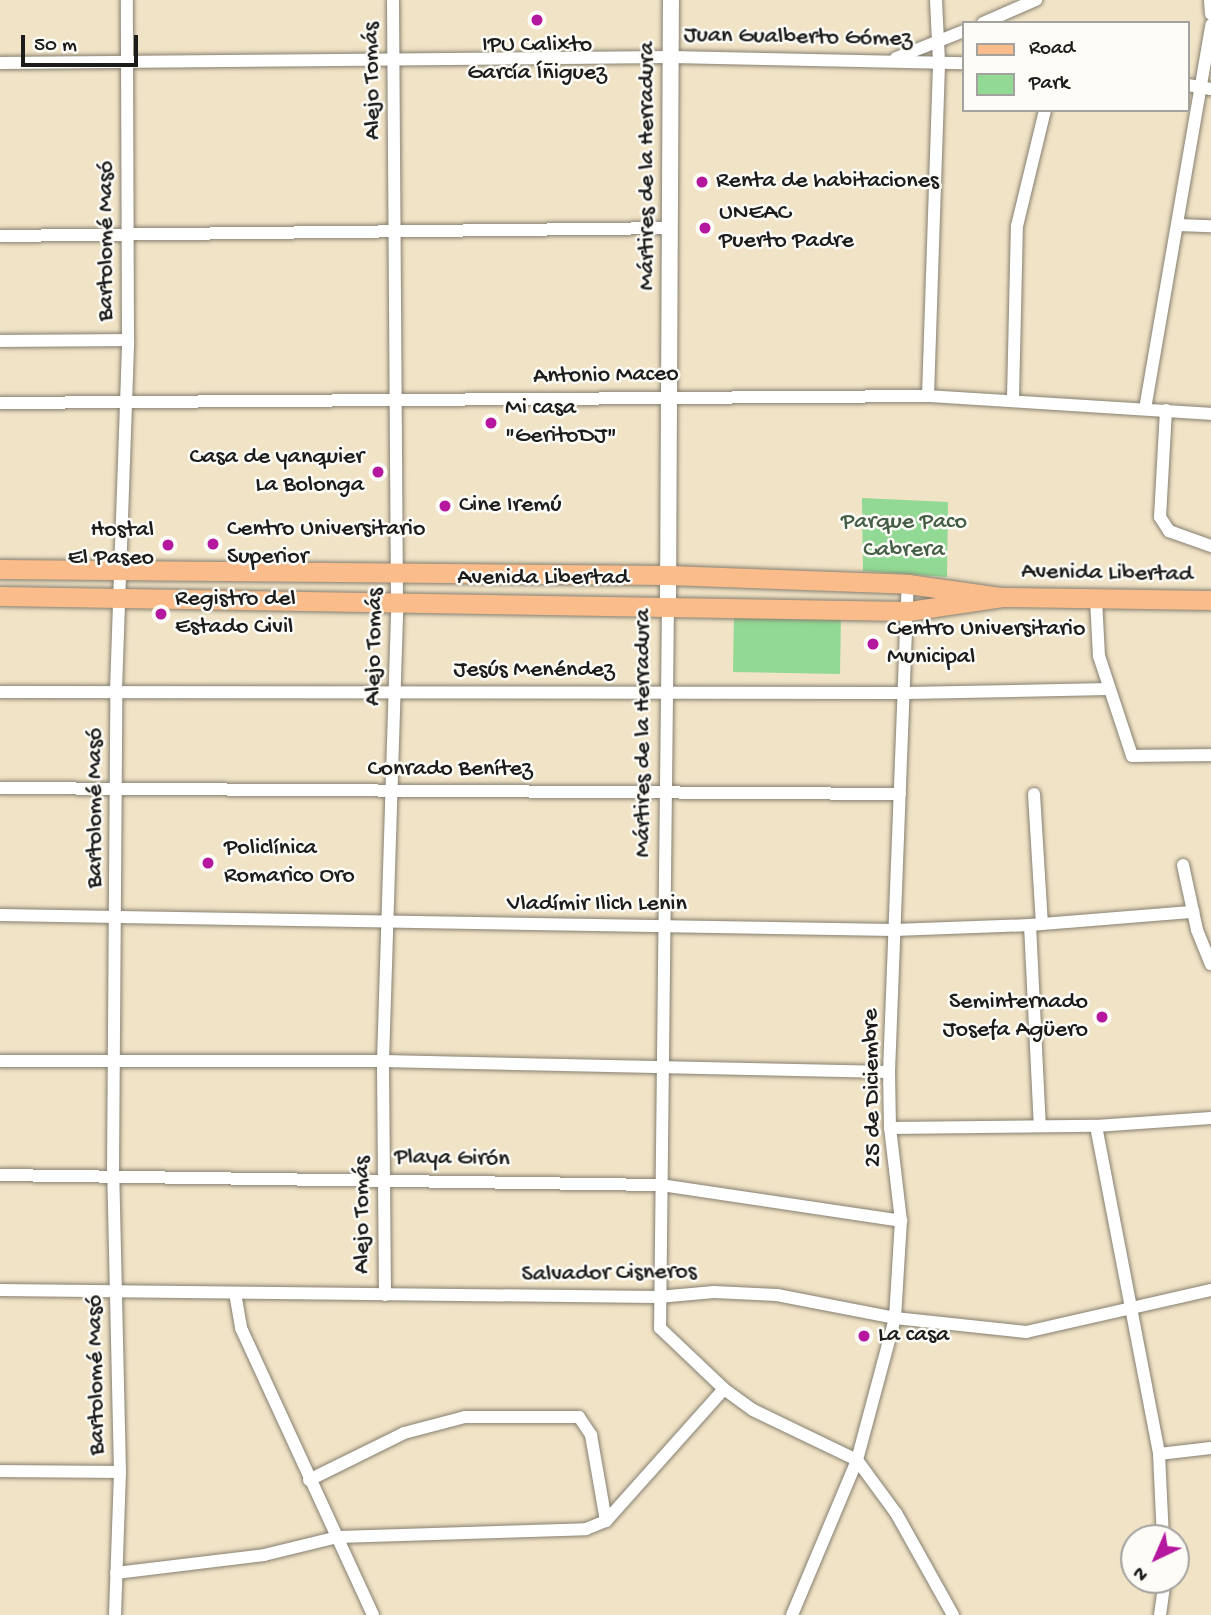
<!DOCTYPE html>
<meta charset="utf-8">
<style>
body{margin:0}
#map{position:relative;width:1211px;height:1615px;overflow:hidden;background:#f1e3c6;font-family:"Gochi Hand",sans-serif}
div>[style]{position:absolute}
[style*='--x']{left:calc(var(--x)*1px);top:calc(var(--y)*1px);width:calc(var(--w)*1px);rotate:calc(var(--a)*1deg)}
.green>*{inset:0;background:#91d994}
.roads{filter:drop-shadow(0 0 2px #868071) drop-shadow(0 0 2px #868071)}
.minor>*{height:12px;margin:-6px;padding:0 6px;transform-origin:6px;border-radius:6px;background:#fff}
.tertiary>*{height:16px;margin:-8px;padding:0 8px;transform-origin:8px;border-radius:8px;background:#fff}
.primary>*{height:19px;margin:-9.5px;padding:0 9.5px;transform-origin:9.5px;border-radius:9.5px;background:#f9bc8a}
.dots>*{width:19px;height:19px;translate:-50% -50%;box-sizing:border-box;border:4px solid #fdfcf7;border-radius:50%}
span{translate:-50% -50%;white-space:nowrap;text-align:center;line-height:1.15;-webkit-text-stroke:5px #fdfcf7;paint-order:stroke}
.street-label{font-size:24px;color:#1c1c1c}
.poi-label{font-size:24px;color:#1c1c1c}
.left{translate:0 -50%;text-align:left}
.right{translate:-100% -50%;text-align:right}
.park-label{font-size:24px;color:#455e46}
.legend{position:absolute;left:962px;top:21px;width:228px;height:91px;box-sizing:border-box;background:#fdfcf7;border:2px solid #a3a29f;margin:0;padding:9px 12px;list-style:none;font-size:21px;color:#1c1c1c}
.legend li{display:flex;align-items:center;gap:14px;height:35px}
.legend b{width:35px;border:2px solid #a3a29f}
.north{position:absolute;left:1120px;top:1524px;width:70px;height:70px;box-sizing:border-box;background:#fdfcf7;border:2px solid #a3a29f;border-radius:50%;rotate:224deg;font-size:19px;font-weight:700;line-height:28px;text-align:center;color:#1c1c1c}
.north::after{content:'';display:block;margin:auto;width:24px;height:32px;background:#b5179e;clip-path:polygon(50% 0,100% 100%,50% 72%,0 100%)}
.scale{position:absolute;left:21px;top:35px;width:117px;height:32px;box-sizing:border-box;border:4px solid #1c1c1c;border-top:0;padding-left:9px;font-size:21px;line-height:24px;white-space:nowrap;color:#1c1c1c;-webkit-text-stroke:5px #fdfcf7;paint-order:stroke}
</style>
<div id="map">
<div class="green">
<i style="clip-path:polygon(862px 498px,948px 502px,947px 577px,863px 571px)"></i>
<i style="clip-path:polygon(734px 613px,841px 616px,840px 674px,733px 672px)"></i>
</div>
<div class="roads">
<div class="minor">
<i style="--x:1210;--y:0;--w:14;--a:86"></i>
<i style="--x:983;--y:23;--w:58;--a:-23.5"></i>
<i style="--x:896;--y:58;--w:73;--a:-21.7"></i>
<i style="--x:0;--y:63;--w:671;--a:-0.51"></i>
<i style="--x:671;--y:57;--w:293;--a:1.2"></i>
<i style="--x:1188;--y:85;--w:23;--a:10"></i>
<i style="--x:1178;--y:225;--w:33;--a:2"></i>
<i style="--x:0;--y:236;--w:670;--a:-0.68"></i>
<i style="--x:0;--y:341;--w:128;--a:-0.4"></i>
<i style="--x:928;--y:396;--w:334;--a:-88.1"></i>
<i style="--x:939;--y:62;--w:62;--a:-92.8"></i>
<i style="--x:1013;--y:398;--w:172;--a:-88.7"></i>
<i style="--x:1017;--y:226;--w:119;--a:-76.4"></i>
<i style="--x:0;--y:403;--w:928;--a:-0.43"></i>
<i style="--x:928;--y:396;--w:284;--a:3.6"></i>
<i style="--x:1145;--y:409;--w:390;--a:-80.2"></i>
<i style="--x:1166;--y:410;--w:107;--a:93.2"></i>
<i style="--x:1160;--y:517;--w:17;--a:57"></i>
<i style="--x:1169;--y:531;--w:45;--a:19.7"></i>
<i style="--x:1096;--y:599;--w:57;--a:87"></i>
<i style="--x:1099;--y:656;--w:105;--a:71.7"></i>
<i style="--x:1132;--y:756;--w:79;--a:-0.7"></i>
<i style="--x:668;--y:604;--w:724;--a:90.63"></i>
<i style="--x:660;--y:1328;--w:88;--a:43.6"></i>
<i style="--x:724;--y:1389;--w:36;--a:36"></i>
<i style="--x:753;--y:1410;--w:115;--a:25.7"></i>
<i style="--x:857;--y:1460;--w:66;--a:53.7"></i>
<i style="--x:896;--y:1513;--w:117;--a:60.8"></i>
<i style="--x:0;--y:692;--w:906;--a:0.06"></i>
<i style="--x:906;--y:693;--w:203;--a:-1.1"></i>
<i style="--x:0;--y:788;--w:900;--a:0.38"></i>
<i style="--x:1034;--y:794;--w:129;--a:86.5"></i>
<i style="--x:1183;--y:865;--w:66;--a:77.8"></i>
<i style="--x:1197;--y:930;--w:37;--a:68"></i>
<i style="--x:0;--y:915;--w:894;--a:0.96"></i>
<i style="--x:894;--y:930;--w:136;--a:-2.1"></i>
<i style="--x:1030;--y:925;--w:164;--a:-4.6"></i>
<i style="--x:1030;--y:925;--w:201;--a:87.2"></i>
<i style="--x:0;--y:1061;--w:383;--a:0"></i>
<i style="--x:383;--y:1061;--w:506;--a:1.25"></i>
<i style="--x:1096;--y:1126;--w:334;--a:79.1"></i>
<i style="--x:1159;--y:1454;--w:84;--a:87.3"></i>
<i style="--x:890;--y:1128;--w:206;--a:-0.6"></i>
<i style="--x:1096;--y:1126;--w:115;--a:-4"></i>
<i style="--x:0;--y:1175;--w:661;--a:0.87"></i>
<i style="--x:661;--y:1185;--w:243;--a:8.5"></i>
<i style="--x:0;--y:1290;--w:658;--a:0.61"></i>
<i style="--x:658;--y:1297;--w:56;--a:-5.1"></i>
<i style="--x:714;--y:1292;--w:63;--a:2.7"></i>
<i style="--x:777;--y:1295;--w:120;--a:11"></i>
<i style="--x:895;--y:1318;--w:132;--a:6.1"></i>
<i style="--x:1026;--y:1332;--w:190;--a:-12.8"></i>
<i style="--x:235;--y:1293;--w:36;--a:80"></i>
<i style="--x:241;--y:1328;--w:316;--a:65.3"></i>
<i style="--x:385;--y:1295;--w:234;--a:-90.5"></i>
<i style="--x:383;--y:1061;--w:458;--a:-88.2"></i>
<i style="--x:397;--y:603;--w:603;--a:-90.38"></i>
<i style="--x:1159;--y:1454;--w:52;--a:-6.6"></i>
<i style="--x:0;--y:1471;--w:120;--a:0.5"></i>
<i style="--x:309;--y:1480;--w:106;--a:-26.3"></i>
<i style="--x:404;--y:1433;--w:63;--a:-14.7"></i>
<i style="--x:465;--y:1417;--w:114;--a:0"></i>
<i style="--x:579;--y:1417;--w:22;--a:56"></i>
<i style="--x:591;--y:1435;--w:87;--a:80.1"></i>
<i style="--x:116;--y:1573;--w:149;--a:-6.9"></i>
<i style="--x:264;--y:1555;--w:76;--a:-13.7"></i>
<i style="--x:338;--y:1537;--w:248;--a:-1.8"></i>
<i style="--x:586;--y:1529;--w:22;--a:-22"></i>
<i style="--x:606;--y:1521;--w:177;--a:-48.2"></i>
<i style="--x:115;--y:1615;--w:143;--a:-88"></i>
<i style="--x:120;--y:1472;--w:298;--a:-91.3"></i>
<i style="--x:113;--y:1174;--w:484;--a:-89.6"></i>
<i style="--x:116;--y:690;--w:350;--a:-88"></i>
<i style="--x:128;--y:340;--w:340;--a:-90.2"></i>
<i style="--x:792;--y:1615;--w:168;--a:-67.2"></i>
<i style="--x:857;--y:1460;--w:147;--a:-75"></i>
<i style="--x:895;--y:1318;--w:97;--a:-86.5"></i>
<i style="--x:901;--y:1221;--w:94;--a:-96.7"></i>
<i style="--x:890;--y:1128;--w:56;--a:-91"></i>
<i style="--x:889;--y:1072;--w:488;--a:-87.8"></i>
<i style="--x:1160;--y:1615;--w:35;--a:-82"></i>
</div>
<div class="tertiary">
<i style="--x:668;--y:604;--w:604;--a:-89.72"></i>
</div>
<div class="primary">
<i style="--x:0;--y:569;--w:668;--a:0.51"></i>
<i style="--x:668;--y:575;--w:240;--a:2.1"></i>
<i style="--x:908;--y:584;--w:95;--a:7.9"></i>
<i style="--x:1002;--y:597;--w:95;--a:171.5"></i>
<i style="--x:908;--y:611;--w:908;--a:-179.05"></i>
<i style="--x:1002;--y:597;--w:209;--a:0.8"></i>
</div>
</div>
<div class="dots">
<i style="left:537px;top:20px;background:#b5179e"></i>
<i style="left:702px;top:182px;background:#b5179e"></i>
<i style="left:705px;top:228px;background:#b5179e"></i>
<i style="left:491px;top:423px;background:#b5179e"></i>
<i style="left:378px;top:472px;background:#b5179e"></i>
<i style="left:445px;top:506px;background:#b5179e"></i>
<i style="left:213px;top:544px;background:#b5179e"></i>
<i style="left:168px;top:545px;background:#b5179e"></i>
<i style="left:161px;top:614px;background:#b5179e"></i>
<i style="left:873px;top:644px;background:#b5179e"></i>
<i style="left:208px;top:863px;background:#b5179e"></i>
<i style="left:1102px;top:1017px;background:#b5179e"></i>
<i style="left:864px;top:1336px;background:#b5179e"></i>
</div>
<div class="street-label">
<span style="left:798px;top:38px;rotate:1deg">Juan Gualberto Gómez</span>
<span style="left:373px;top:81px;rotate:-91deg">Alejo Tomás</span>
<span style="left:648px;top:166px;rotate:-90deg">Mártires de la Herradura</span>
<span style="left:107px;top:241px;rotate:-90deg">Bartolomé Masó</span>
<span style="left:606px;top:376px;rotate:-1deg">Antonio Maceo</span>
<span style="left:1107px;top:574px;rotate:1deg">Avenida Libertad</span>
<span style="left:543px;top:579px">Avenida Libertad</span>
<span style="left:375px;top:647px;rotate:-89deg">Alejo Tomás</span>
<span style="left:534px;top:671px">Jesús Menéndez</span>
<span style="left:644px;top:733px;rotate:-90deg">Mártires de la Herradura</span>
<span style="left:450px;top:770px">Conrado Benítez</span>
<span style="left:96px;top:808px;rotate:-90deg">Bartolomé Masó</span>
<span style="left:597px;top:905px">Vladímir Ilich Lenin</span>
<span style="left:873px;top:1088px;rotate:-91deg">25 de Diciembre</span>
<span style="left:452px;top:1159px;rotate:1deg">Playa Girón</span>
<span style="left:363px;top:1215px;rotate:-90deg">Alejo Tomás</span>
<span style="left:609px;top:1274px;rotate:-1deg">Salvador Cisneros</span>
<span style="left:97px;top:1375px;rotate:-91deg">Bartolomé Masó</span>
</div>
<div class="poi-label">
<span style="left:537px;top:60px">IPU Calixto<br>García Íñiguez</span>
<span class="left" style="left:716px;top:182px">Renta de habitaciones</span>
<span class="left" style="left:719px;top:228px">UNEAC<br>Puerto Padre</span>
<span class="left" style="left:505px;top:423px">Mi casa<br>"GeritoDJ"</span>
<span class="right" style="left:364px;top:472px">Casa de yanquier<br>La Bolonga</span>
<span class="left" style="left:459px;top:506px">Cine Iremú</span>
<span class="left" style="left:227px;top:544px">Centro Universitario<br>Superior</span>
<span class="right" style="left:154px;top:545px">Hostal<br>El Paseo</span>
<span class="left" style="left:175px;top:614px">Registro del<br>Estado Civil</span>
<span class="left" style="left:887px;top:644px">Centro Universitario<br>Municipal</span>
<span class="left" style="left:224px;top:863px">Policlínica<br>Romarico Oro</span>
<span class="right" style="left:1088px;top:1017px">Seminternado<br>Josefa Agüero</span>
<span class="left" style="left:878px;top:1336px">La casa</span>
</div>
<div class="park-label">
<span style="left:904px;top:537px">Parque Paco<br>Cabrera</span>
</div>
<ul class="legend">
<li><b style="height:9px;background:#f9bc8a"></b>Road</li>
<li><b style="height:19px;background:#91d994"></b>Park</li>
</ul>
<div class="north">N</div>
<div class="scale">50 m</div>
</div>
